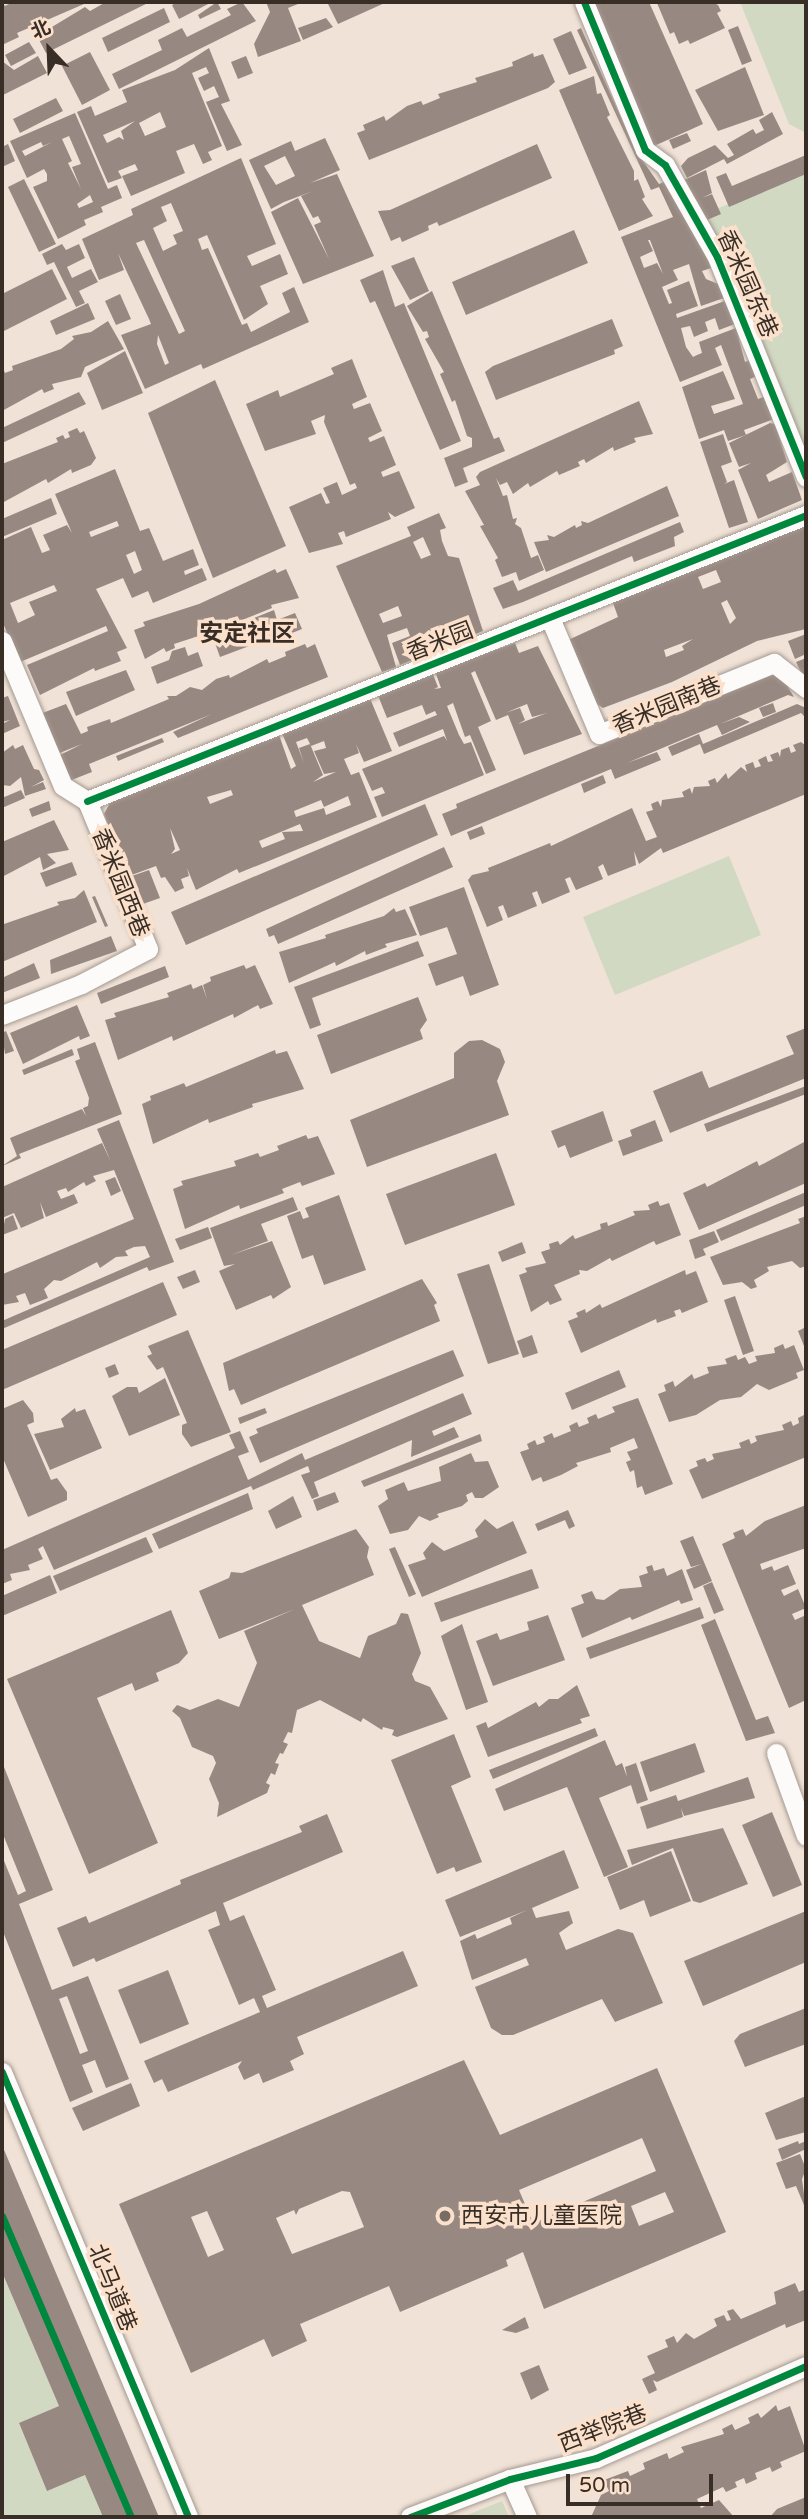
<!DOCTYPE html>
<meta charset="utf-8">
<style>
body{margin:0}
#map{position:relative;width:808px;height:2519px;overflow:hidden;background:#f0e2d6;font-family:"Varela Round","Noto Sans SC",sans-serif}
div>[style]{position:absolute}
[style*='--x']{left:calc(var(--x)*1px);top:calc(var(--y)*1px);width:calc(var(--w)*1px);rotate:calc(var(--a)*1deg)}
.green>*{inset:0;background:#d2d9c3}
.building>*{inset:0;background:#988882}
.roads{filter:drop-shadow(0 0 2px #a49991) drop-shadow(0 0 2px #a49991)}
.minor>*{height:19px;margin:-9.5px;padding:0 9.5px;transform-origin:9.5px;border-radius:9.5px;background:#fdfbf9}
.cycleway>*{height:7px;margin:-3.5px;padding:0 3.5px;transform-origin:3.5px;border-radius:3.5px;background:#00873e}
.dots>*{width:19px;height:19px;translate:-50% -50%;box-sizing:border-box;border:4px solid #fbe1cc;border-radius:50%}
span{translate:-50% -50%;white-space:nowrap;text-align:center;line-height:1.15;-webkit-text-stroke:7px #fbe1cc;paint-order:stroke}
.street-label{font-size:23px;color:#382e26}
.poi-label{font-size:23px;color:#382e26}
.left{translate:0 -50%;text-align:left}
.neighbourhood-label{font-size:24px;color:#382e26;font-weight:700}
.frame{position:absolute;inset:0;border:4px solid #382e26;pointer-events:none}
.north{position:absolute;left:14px;top:14px;width:70px;height:70px;-webkit-text-stroke:5px #fbe1cc;paint-order:stroke;rotate:337deg;font-size:19px;font-weight:700;line-height:28px;text-align:center;color:#382e26}
.north::after{content:'';display:block;margin:auto;width:24px;height:32px;background:#382e26;clip-path:polygon(50% 0,100% 100%,50% 72%,0 100%)}
.scale{position:absolute;left:566px;top:2474px;width:147px;height:32px;box-sizing:border-box;border:4px solid #382e26;border-top:0;padding-left:9px;font-size:21px;line-height:24px;white-space:nowrap;color:#382e26;-webkit-text-stroke:5px #fbe1cc;paint-order:stroke}
</style>
<div id="map">
<div class="green">
<i style="clip-path:polygon(740px 2px,806px 2px,806px 133px,789px 124px)"></i>
<i style="clip-path:polygon(806px 170px,806px 477px,768px 355px,703px 215px)"></i>
<i style="clip-path:polygon(729px 856px,761px 935px,615px 995px,583px 917px)"></i>
<i style="clip-path:polygon(2px 2272px,59px 2406px,19px 2424px,47px 2490px,85px 2475px,103px 2517px,2px 2517px)"></i>
<i style="clip-path:polygon(502px 2501px,509px 2517px,462px 2517px)"></i>
</div>
<div class="building">
<i style="clip-path:polygon(2px 2px,5px 6px,13px 2px,84px 4px,17px 33px,19px 37px,2px 45px)"></i>
<i style="clip-path:polygon(106px 2px,150px 2px,46px 53px,37px 36px,85px 7px,90px 11px)"></i>
<i style="clip-path:polygon(178px 2px,212px 2px,179px 19px,172px 5px)"></i>
<i style="clip-path:polygon(217px 2px,221px 9px,200px 19px,198px 15px)"></i>
<i style="clip-path:polygon(242px 2px,256px 21px,119px 89px,112px 74px,162px 50px,158px 40px,182px 28px,187px 37px,231px 15px,227px 9px)"></i>
<i style="clip-path:polygon(266px 2px,303px 2px,288px 8px,301px 41px,258px 57px,254px 44px,270px 12px)"></i>
<i style="clip-path:polygon(327px 2px,387px 2px,338px 24px)"></i>
<i style="clip-path:polygon(591px 2px,649px 2px,703px 124px,654px 146px)"></i>
<i style="clip-path:polygon(712px 2px,718px 5px,721px 11px,717px 13px,725px 28px,690px 44px,688px 40px,679px 44px,674px 32px,670px 34px,657px 3px)"></i>
<i style="clip-path:polygon(164px 8px,170px 22px,108px 52px,102px 38px)"></i>
<i style="clip-path:polygon(326px 18px,333px 27px,303px 40px,298px 28px)"></i>
<i style="clip-path:polygon(738px 26px,752px 61px,742px 65px,728px 30px)"></i>
<i style="clip-path:polygon(evenodd,581px 28px,636px 151px,659px 184px,664px 182px,707px 257px,711px 268px,702px 271px,706px 279px,718px 284px,724px 298px,701px 306px,689px 264px,673px 270px,678px 280px,662px 287px,669px 304px,672px 303px,667px 290px,689px 281px,698px 306px,676px 314px,677px 318px,725px 301px,735px 324px,719px 330px,715px 318px,705px 322px,708px 331px,694px 337px,690px 326px,681px 328px,686px 347px,693px 357px,697px 355px,702px 353px,699px 342px,736px 328px,745px 362px,750px 360px,757px 376px,750px 379px,758px 399px,766px 396px,774px 419px,744px 430px,746px 435px,728px 441px,724px 430px,699px 439px,682px 387px,723px 371px,735px 399px,711px 406px,714px 414px,743px 404px,721px 345px,715px 348px,722px 365px,680px 382px,621px 237px,673px 217px,659px 187px,651px 190px,577px 30px,581px 28px,648px 240px,650px 240px,663px 274px,657px 263px,644px 268px,640px 257px,653px 251px,648px 240px)"></i>
<i style="clip-path:polygon(571px 31px,587px 68px,569px 75px,553px 39px)"></i>
<i style="clip-path:polygon(29px 42px,36px 53px,11px 66px,5px 55px)"></i>
<i style="clip-path:polygon(evenodd,209px 48px,230px 101px,221px 104px,242px 145px,227px 151px,206px 102px,219px 97px,214px 86px,204px 91px,198px 78px,209px 73px,206px 67px,192px 73px,222px 146px,208px 152px,212px 160px,203px 164px,194px 144px,176px 151px,185px 173px,131px 196px,122px 176px,138px 170px,135px 164px,118px 171px,122px 178px,108px 183px,77px 112px,91px 106px,95px 116px,127px 102px,122px 90px,175px 70px,209px 48px,160px 112px,166px 127px,145px 136px,139px 123px,160px 112px,209px 48px,135px 121px,121px 131px,124px 140px,119px 137px,107px 143px,103px 135px,135px 121px)"></i>
<i style="clip-path:polygon(90px 52px,110px 90px,82px 105px,62px 66px)"></i>
<i style="clip-path:polygon(533px 53px,534px 57px,543px 54px,555px 82px,548px 88px,369px 160px,357px 133px,365px 130px,363px 125px,384px 116px,386px 121px,407px 106px,421px 101px,423px 105px,440px 98px,438px 94px,477px 82px,475px 78px,513px 66px,512px 62px)"></i>
<i style="clip-path:polygon(38px 56px,47px 73px,3px 95px,2px 61px,14px 70px)"></i>
<i style="clip-path:polygon(246px 56px,253px 73px,238px 79px,231px 62px)"></i>
<i style="clip-path:polygon(745px 67px,764px 115px,718px 131px,695px 90px)"></i>
<i style="clip-path:polygon(594px 76px,597px 94px,601px 93px,610px 115px,607px 117px,634px 171px,634px 181px,638px 179px,645px 197px,642px 199px,653px 216px,619px 231px,559px 90px)"></i>
<i style="clip-path:polygon(56px 98px,63px 111px,20px 133px,13px 119px)"></i>
<i style="clip-path:polygon(772px 112px,783px 134px,727px 164px,724px 159px,687px 178px,681px 166px,688px 158px,715px 145px,728px 158px,734px 155px,727px 144px,753px 129px,756px 134px,764px 130px,759px 120px)"></i>
<i style="clip-path:polygon(evenodd,75px 113px,108px 189px,117px 185px,122px 198px,101px 207px,103px 212px,84px 220px,86px 225px,58px 239px,33px 187px,47px 181px,47px 174px,44px 169px,27px 178px,10px 141px,75px 113px,69px 136px,81px 164px,72px 167px,81px 189px,68px 163px,72px 161px,62px 139px,69px 136px,75px 113px,41px 142px,43px 146px,52px 142px,25px 156px,22px 151px,41px 142px,75px 113px,90px 195px,93px 202px,79px 208px,77px 204px,90px 195px)"></i>
<i style="clip-path:polygon(687px 133px,691px 141px,673px 149px,669px 140px)"></i>
<i style="clip-path:polygon(evenodd,325px 138px,340px 170px,310px 183px,337px 174px,374px 256px,303px 284px,271px 212px,298px 198px,329px 259px,314px 225px,321px 222px,318px 216px,313px 218px,301px 196px,313px 191px,284px 202px,271px 209px,249px 160px,291px 141px,295px 151px,325px 138px,285px 156px,295px 176px,276px 185px,264px 166px,285px 156px)"></i>
<i style="clip-path:polygon(8px 144px,15px 161px,2px 167px,2px 147px)"></i>
<i style="clip-path:polygon(537px 144px,552px 178px,439px 226px,437px 222px,428px 226px,429px 230px,402px 242px,400px 237px,391px 241px,378px 211px,390px 210px)"></i>
<i style="clip-path:polygon(806px 155px,806px 174px,729px 207px,716px 177px,726px 173px,732px 186px)"></i>
<i style="clip-path:polygon(evenodd,241px 158px,276px 244px,247px 256px,252px 266px,280px 254px,288px 274px,260px 286px,268px 304px,244px 320px,207px 235px,198px 239px,202px 250px,208px 248px,242px 325px,247px 323px,251px 332px,290px 312px,282px 293px,294px 287px,309px 322px,203px 369px,201px 364px,145px 389px,121px 335px,151px 324px,149px 319px,118px 253px,124px 270px,99px 280px,82px 239px,133px 215px,131px 209px,241px 158px,171px 203px,183px 231px,173px 235px,177px 244px,163px 251px,153px 228px,167px 221px,161px 207px,171px 203px,241px 158px,144px 240px,185px 331px,179px 334px,136px 243px,144px 240px,241px 158px,158px 335px,169px 363px,165px 365px,157px 344px,158px 335px)"></i>
<i style="clip-path:polygon(706px 170px,712px 193px,702px 198px,712px 194px,721px 214px,707px 220px,684px 180px)"></i>
<i style="clip-path:polygon(24px 179px,56px 244px,39px 252px,8px 187px)"></i>
<i style="clip-path:polygon(574px 230px,588px 263px,466px 315px,452px 282px)"></i>
<i style="clip-path:polygon(62px 244px,66px 250px,79px 244px,85px 258px,67px 267px,72px 278px,91px 269px,98px 282px,79px 291px,85px 303px,76px 307px,54px 262px,47px 265px,42px 254px)"></i>
<i style="clip-path:polygon(414px 257px,429px 291px,410px 300px,391px 266px)"></i>
<i style="clip-path:polygon(52px 269px,67px 299px,2px 332px,2px 294px)"></i>
<i style="clip-path:polygon(383px 270px,395px 307px,404px 303px,461px 441px,440px 450px,375px 301px,370px 303px,360px 280px)"></i>
<i style="clip-path:polygon(432px 291px,494px 439px,499px 437px,505px 451px,463px 468px,468px 482px,455px 487px,444px 458px,472px 447px,472px 438px,467px 436px,455px 400px,452px 402px,440px 374px,444px 372px,425px 339px,429px 337px,427px 331px,423px 332px,407px 306px)"></i>
<i style="clip-path:polygon(120px 294px,131px 319px,116px 325px,105px 301px)"></i>
<i style="clip-path:polygon(88px 303px,95px 319px,56px 335px,50px 321px)"></i>
<i style="clip-path:polygon(612px 319px,623px 346px,614px 350px,615px 354px,496px 400px,485px 372px,493px 366px)"></i>
<i style="clip-path:polygon(108px 321px,124px 349px,85px 367px,81px 377px,52px 384px,54px 389px,44px 393px,42px 389px,2px 411px,2px 366px,5px 373px,13px 370px,12px 366px,61px 349px,74px 339px,72px 336px,91px 332px)"></i>
<i style="clip-path:polygon(125px 351px,143px 393px,102px 410px,87px 373px)"></i>
<i style="clip-path:polygon(352px 359px,367px 397px,352px 404px,354px 409px,370px 403px,382px 431px,368px 438px,370px 442px,384px 436px,396px 465px,381px 472px,383px 477px,399px 471px,415px 508px,395px 517px,388px 512px,391px 519px,346px 537px,344px 531px,338px 533px,343px 544px,309px 553px,289px 507px,321px 493px,326px 504px,330px 503px,323px 488px,337px 482px,342px 495px,357px 488px,355px 483px,350px 485px,324px 422px,325px 415px,311px 421px,316px 434px,265px 451px,246px 404px,278px 390px,280px 397px,334px 374px,331px 368px)"></i>
<i style="clip-path:polygon(215px 380px,286px 546px,213px 578px,148px 413px)"></i>
<i style="clip-path:polygon(79px 392px,86px 404px,2px 443px,2px 428px)"></i>
<i style="clip-path:polygon(639px 401px,653px 434px,634px 438px,636px 442px,614px 451px,613px 447px,586px 463px,584px 459px,578px 462px,580px 466px,559px 475px,557px 471px,530px 487px,528px 483px,513px 494px,507px 482px,500px 485px,496px 478px,503px 496px,507px 495px,513px 519px,517px 518px,515px 524px,521px 528px,531px 558px,538px 555px,544px 570px,519px 581px,516px 572px,502px 577px,495px 560px,498px 558px,480px 526px,484px 525px,465px 491px,480px 485px,476px 477px,480px 472px)"></i>
<i style="clip-path:polygon(770px 423px,775px 424px,787px 462px,766px 475px,769px 482px,792px 472px,802px 500px,758px 519px,738px 470px,751px 463px,739px 467px,729px 443px)"></i>
<i style="clip-path:polygon(77px 428px,80px 433px,84px 431px,96px 458px,91px 465px,72px 473px,71px 469px,48px 483px,46px 479px,2px 503px,2px 464px,58px 442px,56px 438px,63px 435px,65px 439px,70px 437px,68px 432px)"></i>
<i style="clip-path:polygon(723px 434px,732px 462px,721px 466px,727px 482px,724px 484px,734px 480px,748px 522px,729px 528px,700px 442px)"></i>
<i style="clip-path:polygon(evenodd,115px 469px,140px 531px,149px 528px,163px 561px,193px 549px,199px 565px,184px 571px,185px 575px,202px 568px,207px 580px,153px 603px,148px 591px,132px 598px,123px 578px,96px 589px,127px 648px,117px 652px,121px 661px,95px 671px,94px 668px,40px 695px,27px 665px,108px 631px,106px 626px,20px 662px,2px 621px,2px 540px,31px 527px,42px 553px,50px 550px,43px 535px,67px 525px,72px 533px,55px 494px,115px 469px,117px 521px,119px 526px,91px 537px,89px 532px,117px 521px,115px 469px,135px 551px,142px 570px,134px 574px,126px 555px,135px 551px,115px 469px,54px 585px,57px 591px,29px 602px,35px 615px,18px 623px,10px 603px,54px 585px)"></i>
<i style="clip-path:polygon(667px 486px,679px 516px,546px 572px,534px 542px,549px 540px,547px 535px,554px 537px,575px 525px,576px 528px,582px 525px,581px 521px,588px 523px)"></i>
<i style="clip-path:polygon(51px 498px,57px 514px,2px 537px,2px 519px)"></i>
<i style="clip-path:polygon(evenodd,439px 513px,446px 528px,440px 530px,442px 541px,448px 556px,459px 558px,483px 631px,400px 665px,392px 643px,410px 636px,407px 628px,387px 635px,396px 667px,382px 672px,336px 566px,411px 536px,407px 527px,439px 513px,423px 537px,431px 555px,421px 559px,413px 542px,423px 537px,439px 513px,398px 606px,402px 616px,383px 623px,379px 614px,398px 606px)"></i>
<i style="clip-path:polygon(evenodd,806px 519px,806px 629px,757px 641px,672px 682px,603px 708px,591px 700px,566px 641px,618px 617px,612px 600px,806px 519px,716px 570px,721px 582px,703px 589px,698px 577px,716px 570px,806px 519px,727px 600px,736px 618px,730px 624px,721px 603px,727px 600px,806px 519px,693px 639px,682px 646px,684px 650px,666px 657px,664px 650px,693px 639px)"></i>
<i style="clip-path:polygon(680px 522px,684px 532px,674px 537px,675px 546px,634px 562px,632px 556px,523px 602px,503px 609px,493px 588px,513px 580px,518px 591px)"></i>
<i style="clip-path:polygon(275px 569px,277px 573px,286px 569px,299px 598px,271px 605px,272px 608px,237px 622px,236px 619px,228px 622px,229px 626px,174px 644px,175px 648px,166px 652px,164px 648px,145px 659px,134px 630px,145px 626px,143px 622px,199px 604px)"></i>
<i style="clip-path:polygon(274px 610px,277px 620px,295px 613px,302px 629px,272px 641px,266px 627px,257px 631px,254px 618px)"></i>
<i style="clip-path:polygon(254px 627px,260px 642px,220px 657px,215px 643px)"></i>
<i style="clip-path:polygon(806px 634px,806px 654px,795px 659px,788px 641px)"></i>
<i style="clip-path:polygon(evenodd,515px 643px,519px 653px,538px 646px,582px 734px,524px 755px,508px 715px,496px 720px,475px 671px,471px 673px,491px 721px,478px 727px,496px 770px,486px 774px,470px 735px,465px 737px,453px 703px,447px 706px,459px 735px,464px 744px,471px 742px,484px 775px,382px 817px,374px 797px,385px 793px,382px 787px,372px 791px,362px 769px,444px 736px,447px 741px,443px 729px,399px 747px,393px 733px,437px 715px,435px 711px,426px 715px,422px 705px,387px 718px,377px 693px,432px 672px,438px 687px,434px 689px,441px 688px,435px 671px,515px 643px,527px 704px,532px 717px,547px 713px,518px 724px,525px 720px,520px 708px,505px 713px,527px 704px)"></i>
<i style="clip-path:polygon(305px 644px,307px 648px,315px 644px,328px 677px,178px 738px,173px 732px,212px 714px,89px 764px,92px 772px,69px 781px,58px 756px,82px 744px,57px 754px,40px 714px,66px 704px,81px 734px,88px 731px,87px 727px,110px 719px,111px 723px,169px 699px,167px 696px,176px 696px,190px 687px,202px 690px,216px 679px,229px 675px,230px 678px,267px 659px,269px 663px,286px 656px,285px 652px)"></i>
<i style="clip-path:polygon(185px 647px,188px 656px,198px 652px,203px 666px,157px 684px,151px 667px,169px 660px,172px 651px)"></i>
<i style="clip-path:polygon(806px 658px,806px 683px,796px 662px)"></i>
<i style="clip-path:polygon(126px 670px,135px 690px,76px 716px,66px 692px)"></i>
<i style="clip-path:polygon(779px 672px,794px 697px,788px 695px,720px 724px,739px 717px,750px 722px,722px 735px,717px 725px,627px 763px,657px 752px,661px 760px,615px 779px,611px 769px,451px 836px,442px 814px,457px 808px,456px 804px)"></i>
<i style="clip-path:polygon(8px 696px,20px 726px,2px 734px,2px 724px,10px 720px,2px 722px,2px 698px)"></i>
<i style="clip-path:polygon(evenodd,369px 696px,392px 751px,364px 762px,356px 744px,359px 753px,344px 759px,351px 775px,359px 772px,377px 817px,239px 873px,237px 869px,196px 890px,187px 868px,189px 876px,181px 879px,184px 888px,175px 892px,165px 877px,161px 878px,156px 866px,129px 876px,104px 814px,112px 799px,278px 732px,291px 769px,296px 766px,281px 731px,369px 696px,307px 738px,311px 746px,324px 741px,326px 748px,314px 751px,324px 774px,336px 772px,313px 782px,323px 775px,310px 744px,299px 748px,304px 763px,296px 742px,307px 738px,369px 696px,231px 790px,233px 795px,210px 804px,207px 797px,231px 790px,369px 696px,348px 796px,351px 805px,326px 815px,324px 808px,296px 817px,294px 811px,321px 800px,324px 807px,348px 796px,369px 696px,300px 824px,303px 831px,282px 832px,285px 839px,262px 848px,259px 841px,300px 824px,369px 696px,170px 828px,180px 850px,171px 854px,175px 849px,170px 828px)"></i>
<i style="clip-path:polygon(773px 703px,776px 712px,763px 717px,759px 708px)"></i>
<i style="clip-path:polygon(797px 704px,806px 708px,806px 718px,801px 713px,704px 754px,700px 744px,672px 756px,668px 747px,699px 734px,703px 744px)"></i>
<i style="clip-path:polygon(162px 738px,164px 742px,118px 761px,116px 756px)"></i>
<i style="clip-path:polygon(801px 742px,806px 746px,806px 794px,663px 853px,661px 848px,639px 864px,634px 851px,636px 865px,608px 876px,603px 864px,598px 867px,603px 879px,576px 890px,570px 877px,565px 879px,570px 892px,542px 904px,537px 891px,532px 893px,537px 906px,508px 918px,503px 905px,498px 907px,503px 920px,487px 927px,468px 880px,472px 875px,489px 871px,488px 868px,550px 843px,551px 846px,632px 808px,646px 841px,657px 837px,646px 812px,653px 810px,651px 804px,658px 801px,661px 807px,662px 800px,684px 797px,682px 792px,690px 788px,692px 794px,694px 787px,710px 786px,708px 781px,715px 778px,717px 783px,726px 773px,728px 779px,741px 767px,747px 772px,745px 765px,753px 762px,755px 768px,761px 766px,758px 760px,766px 756px,768px 762px,773px 761px,770px 755px,778px 752px,780px 757px,781px 750px,789px 747px,791px 753px,796px 751px,793px 745px)"></i>
<i style="clip-path:polygon(13px 745px,15px 749px,23px 745px,34px 769px,39px 770px,44px 780px,31px 787px,43px 782px,46px 789px,25px 796px,21px 777px,10px 786px,2px 785px,2px 753px)"></i>
<i style="clip-path:polygon(603px 775px,606px 783px,584px 793px,581px 784px)"></i>
<i style="clip-path:polygon(21px 790px,25px 798px,2px 808px,2px 798px)"></i>
<i style="clip-path:polygon(49px 801px,51px 810px,32px 817px,29px 809px)"></i>
<i style="clip-path:polygon(425px 804px,438px 835px,186px 945px,171px 912px)"></i>
<i style="clip-path:polygon(54px 820px,69px 850px,47px 854px,56px 863px,43px 870px,40px 857px,2px 877px,2px 842px)"></i>
<i style="clip-path:polygon(482px 826px,485px 834px,470px 840px,467px 832px)"></i>
<i style="clip-path:polygon(444px 847px,453px 867px,278px 944px,274px 935px,269px 937px,266px 929px)"></i>
<i style="clip-path:polygon(72px 862px,77px 875px,46px 887px,40px 873px)"></i>
<i style="clip-path:polygon(149px 870px,160px 898px,140px 905px,129px 877px)"></i>
<i style="clip-path:polygon(464px 887px,499px 985px,470px 996px,463px 976px,436px 986px,428px 964px,457px 954px,447px 927px,420px 936px,409px 907px)"></i>
<i style="clip-path:polygon(84px 890px,97px 922px,2px 962px,4px 924px,59px 905px,57px 902px,75px 898px)"></i>
<i style="clip-path:polygon(95px 896px,108px 926px,105px 927px,92px 897px)"></i>
<i style="clip-path:polygon(394px 908px,396px 912px,405px 909px,417px 935px,385px 944px,387px 947px,366px 955px,365px 951px,336px 966px,335px 962px,289px 983px,279px 952px,326px 938px,325px 935px,384px 916px)"></i>
<i style="clip-path:polygon(111px 936px,117px 951px,51px 974px,50px 960px)"></i>
<i style="clip-path:polygon(418px 941px,424px 956px,312px 998px,321px 1025px,310px 1029px,294px 987px)"></i>
<i style="clip-path:polygon(34px 963px,40px 978px,2px 993px,2px 978px)"></i>
<i style="clip-path:polygon(244px 965px,246px 969px,255px 965px,273px 1004px,260px 1009px,258px 1005px,234px 1018px,233px 1014px,173px 1041px,172px 1036px,118px 1060px,105px 1020px,116px 1017px,114px 1013px,169px 997px,167px 993px,191px 984px,193px 989px,202px 985px,207px 999px,203px 985px,211px 981px,210px 977px)"></i>
<i style="clip-path:polygon(165px 966px,169px 977px,101px 1004px,97px 993px)"></i>
<i style="clip-path:polygon(418px 997px,427px 1020px,420px 1030px,423px 1039px,331px 1074px,317px 1035px)"></i>
<i style="clip-path:polygon(77px 1005px,90px 1036px,80px 1040px,79px 1036px,23px 1064px,10px 1033px)"></i>
<i style="clip-path:polygon(806px 1028px,806px 1078px,670px 1133px,653px 1091px,702px 1071px,709px 1088px,794px 1054px,786px 1036px)"></i>
<i style="clip-path:polygon(6px 1031px,14px 1051px,5px 1054px,2px 1033px)"></i>
<i style="clip-path:polygon(482px 1040px,500px 1049px,505px 1062px,497px 1081px,509px 1115px,367px 1167px,350px 1120px,454px 1078px,454px 1053px,469px 1041px)"></i>
<i style="clip-path:polygon(95px 1042px,122px 1114px,19px 1154px,21px 1158px,2px 1166px,17px 1156px,10px 1138px,82px 1109px,86px 1116px,83px 1108px,88px 1106px,89px 1098px,75px 1061px,80px 1059px,77px 1049px)"></i>
<i style="clip-path:polygon(72px 1049px,74px 1055px,24px 1075px,22px 1070px)"></i>
<i style="clip-path:polygon(275px 1050px,276px 1054px,287px 1051px,304px 1089px,252px 1104px,253px 1107px,209px 1123px,208px 1119px,153px 1144px,142px 1104px,151px 1100px,150px 1096px,184px 1083px,186px 1087px)"></i>
<i style="clip-path:polygon(806px 1086px,806px 1094px,707px 1132px,704px 1124px)"></i>
<i style="clip-path:polygon(603px 1111px,613px 1141px,570px 1158px,565px 1145px,558px 1148px,551px 1131px)"></i>
<i style="clip-path:polygon(119px 1120px,174px 1262px,149px 1271px,147px 1267px,2px 1329px,2px 1321px,150px 1257px,145px 1246px,134px 1247px,125px 1251px,128px 1256px,116px 1257px,100px 1268px,97px 1262px,61px 1281px,54px 1280px,44px 1289px,48px 1298px,30px 1305px,25px 1293px,16px 1296px,19px 1302px,2px 1305px,3px 1274px,134px 1219px,114px 1170px,93px 1176px,96px 1181px,86px 1186px,84px 1182px,68px 1192px,66px 1188px,57px 1191px,61px 1199px,74px 1194px,78px 1203px,65px 1209px,46px 1217px,40px 1202px,44px 1218px,21px 1228px,14px 1213px,2px 1218px,2px 1187px,102px 1143px,111px 1162px,97px 1129px)"></i>
<i style="clip-path:polygon(655px 1120px,663px 1141px,623px 1156px,618px 1141px,632px 1136px,630px 1130px)"></i>
<i style="clip-path:polygon(306px 1135px,308px 1139px,318px 1136px,335px 1174px,302px 1186px,300px 1182px,282px 1189px,284px 1193px,240px 1209px,239px 1205px,185px 1229px,173px 1189px,183px 1185px,181px 1181px,236px 1166px,234px 1161px,258px 1153px,260px 1157px,279px 1150px,277px 1146px)"></i>
<i style="clip-path:polygon(806px 1141px,806px 1183px,699px 1230px,683px 1193px,705px 1183px,707px 1187px,757px 1161px,759px 1166px)"></i>
<i style="clip-path:polygon(496px 1153px,515px 1205px,405px 1245px,386px 1194px)"></i>
<i style="clip-path:polygon(115px 1177px,121px 1191px,111px 1196px,105px 1181px)"></i>
<i style="clip-path:polygon(806px 1192px,806px 1205px,721px 1241px,716px 1230px)"></i>
<i style="clip-path:polygon(339px 1195px,366px 1270px,324px 1285px,313px 1255px,302px 1259px,287px 1216px,300px 1211px,303px 1219px,309px 1217px,305px 1208px)"></i>
<i style="clip-path:polygon(293px 1197px,298px 1210px,261px 1224px,268px 1241px,231px 1255px,272px 1241px,291px 1287px,273px 1299px,271px 1295px,236px 1310px,219px 1271px,235px 1264px,224px 1266px,210px 1228px)"></i>
<i style="clip-path:polygon(658px 1201px,660px 1206px,669px 1203px,681px 1235px,656px 1245px,654px 1241px,612px 1261px,610px 1258px,587px 1271px,579px 1270px,580px 1274px,554px 1285px,562px 1300px,550px 1305px,548px 1301px,531px 1312px,519px 1275px,527px 1272px,525px 1268px,546px 1263px,541px 1252px,550px 1249px,549px 1244px,558px 1241px,560px 1245px,573px 1235px,575px 1239px,601px 1229px,600px 1224px,607px 1222px,608px 1226px,635px 1215px,633px 1211px,650px 1210px,648px 1205px)"></i>
<i style="clip-path:polygon(13px 1215px,18px 1229px,2px 1235px,5px 1219px)"></i>
<i style="clip-path:polygon(806px 1216px,806px 1266px,800px 1268px,792px 1261px,767px 1267px,769px 1271px,754px 1280px,757px 1287px,751px 1289px,742px 1282px,723px 1285px,710px 1257px,800px 1223px,798px 1219px)"></i>
<i style="clip-path:polygon(208px 1227px,212px 1238px,180px 1250px,175px 1239px)"></i>
<i style="clip-path:polygon(714px 1231px,719px 1242px,703px 1249px,706px 1255px,695px 1259px,689px 1240px)"></i>
<i style="clip-path:polygon(522px 1242px,526px 1253px,502px 1262px,498px 1252px)"></i>
<i style="clip-path:polygon(489px 1264px,519px 1354px,488px 1364px,457px 1274px)"></i>
<i style="clip-path:polygon(195px 1270px,200px 1282px,183px 1289px,177px 1277px)"></i>
<i style="clip-path:polygon(685px 1270px,686px 1275px,696px 1271px,708px 1302px,682px 1313px,680px 1309px,674px 1311px,676px 1316px,657px 1323px,656px 1319px,581px 1353px,568px 1321px,578px 1317px,576px 1313px,585px 1309px,586px 1313px,600px 1304px,602px 1308px)"></i>
<i style="clip-path:polygon(422px 1279px,437px 1303px,434px 1305px,440px 1321px,241px 1405px,234px 1389px,229px 1391px,223px 1363px)"></i>
<i style="clip-path:polygon(163px 1282px,177px 1315px,2px 1390px,2px 1350px)"></i>
<i style="clip-path:polygon(735px 1296px,754px 1351px,743px 1355px,724px 1300px)"></i>
<i style="clip-path:polygon(806px 1327px,806px 1351px,798px 1331px)"></i>
<i style="clip-path:polygon(188px 1330px,231px 1432px,191px 1447px,182px 1434px,182px 1425px,187px 1423px,163px 1367px,157px 1370px,147px 1356px,152px 1354px,148px 1346px)"></i>
<i style="clip-path:polygon(532px 1335px,538px 1353px,523px 1358px,517px 1341px)"></i>
<i style="clip-path:polygon(783px 1344px,785px 1349px,794px 1345px,804px 1370px,796px 1373px,798px 1378px,769px 1390px,757px 1384px,741px 1397px,720px 1400px,696px 1415px,669px 1422px,658px 1394px,666px 1391px,664px 1385px,673px 1381px,675px 1387px,692px 1374px,694px 1379px,709px 1373px,707px 1367px,727px 1364px,725px 1359px,736px 1355px,738px 1360px,745px 1357px,749px 1364px,757px 1361px,755px 1356px,775px 1353px,774px 1348px)"></i>
<i style="clip-path:polygon(453px 1350px,464px 1376px,260px 1463px,249px 1437px,258px 1433px,256px 1429px)"></i>
<i style="clip-path:polygon(115px 1364px,119px 1374px,109px 1378px,105px 1368px)"></i>
<i style="clip-path:polygon(619px 1370px,626px 1387px,572px 1410px,565px 1393px)"></i>
<i style="clip-path:polygon(165px 1378px,180px 1415px,129px 1436px,112px 1396px,127px 1387px,137px 1387px,139px 1393px)"></i>
<i style="clip-path:polygon(463px 1393px,472px 1414px,432px 1431px,434px 1436px,454px 1427px,459px 1437px,411px 1457px,412px 1440px,314px 1482px,319px 1496px,312px 1499px,301px 1475px,310px 1472px,308px 1466px,253px 1490px,251px 1486px,54px 1570px,43px 1546px,38px 1549px,43px 1559px,28px 1565px,30px 1570px,10px 1574px,12px 1580px,2px 1584px,2px 1550px,235px 1448px,229px 1435px,240px 1431px,249px 1452px,238px 1456px,248px 1480px,302px 1453px,305px 1460px)"></i>
<i style="clip-path:polygon(638px 1398px,673px 1484px,645px 1495px,642px 1486px,637px 1488px,634px 1470px,630px 1472px,626px 1462px,631px 1460px,627px 1452px,638px 1448px,634px 1438px,610px 1448px,611px 1452px,576px 1463px,578px 1466px,561px 1475px,543px 1482px,541px 1477px,532px 1481px,520px 1452px,529px 1449px,527px 1444px,535px 1440px,537px 1445px,545px 1442px,543px 1437px,552px 1433px,554px 1438px,571px 1431px,569px 1426px,577px 1422px,579px 1427px,589px 1423px,587px 1418px,596px 1414px,598px 1419px,615px 1412px,612px 1407px)"></i>
<i style="clip-path:polygon(23px 1400px,33px 1413px,34px 1422px,27px 1425px,51px 1480px,57px 1478px,67px 1492px,67px 1500px,28px 1517px,2px 1456px,2px 1409px)"></i>
<i style="clip-path:polygon(75px 1408px,76px 1412px,85px 1409px,102px 1448px,50px 1470px,34px 1434px,64px 1427px,61px 1419px)"></i>
<i style="clip-path:polygon(265px 1408px,267px 1413px,240px 1424px,238px 1418px)"></i>
<i style="clip-path:polygon(806px 1414px,806px 1457px,702px 1499px,689px 1470px,698px 1466px,696px 1461px,705px 1458px,707px 1462px,714px 1459px,712px 1454px,741px 1448px,739px 1443px,749px 1439px,751px 1444px,757px 1441px,755px 1436px,784px 1430px,782px 1425px,791px 1421px,793px 1426px,799px 1423px,798px 1418px)"></i>
<i style="clip-path:polygon(480px 1434px,482px 1441px,364px 1487px,361px 1481px)"></i>
<i style="clip-path:polygon(471px 1453px,475px 1462px,488px 1461px,499px 1487px,483px 1498px,475px 1498px,472px 1492px,466px 1495px,468px 1501px,462px 1506px,437px 1514px,439px 1517px,430px 1521px,419px 1516px,408px 1530px,390px 1534px,378px 1506px,388px 1499px,385px 1490px,404px 1482px,408px 1491px,441px 1481px,439px 1467px)"></i>
<i style="clip-path:polygon(335px 1492px,339px 1502px,317px 1511px,313px 1500px)"></i>
<i style="clip-path:polygon(248px 1493px,253px 1509px,159px 1549px,152px 1534px)"></i>
<i style="clip-path:polygon(293px 1496px,302px 1517px,276px 1529px,268px 1511px)"></i>
<i style="clip-path:polygon(806px 1505px,806px 1548px,760px 1564px,762px 1570px,772px 1566px,774px 1571px,788px 1565px,796px 1584px,781px 1590px,784px 1596px,798px 1589px,806px 1608px,792px 1614px,795px 1620px,806px 1615px,806px 1700px,789px 1708px,722px 1544px,735px 1538px,733px 1533px,743px 1529px,746px 1536px,765px 1521px)"></i>
<i style="clip-path:polygon(568px 1510px,575px 1526px,569px 1529px,565px 1520px,538px 1531px,535px 1524px)"></i>
<i style="clip-path:polygon(485px 1519px,497px 1529px,513px 1521px,527px 1553px,422px 1597px,408px 1565px,426px 1559px,423px 1553px,432px 1542px,444px 1551px,478px 1537px,475px 1530px)"></i>
<i style="clip-path:polygon(356px 1529px,369px 1547px,367px 1557px,374px 1575px,302px 1605px,319px 1641px,360px 1658px,368px 1636px,396px 1624px,401px 1613px,408px 1614px,421px 1653px,412px 1674px,415px 1681px,430px 1687px,448px 1719px,397px 1737px,392px 1735px,394px 1730px,383px 1727px,382px 1730px,363px 1718px,361px 1722px,320px 1700px,297px 1710px,292px 1733px,288px 1732px,283px 1742px,288px 1744px,283px 1754px,280px 1753px,275px 1763px,279px 1764px,275px 1775px,271px 1773px,266px 1783px,270px 1785px,267px 1793px,217px 1817px,219px 1803px,209px 1779px,216px 1763px,213px 1756px,192px 1747px,180px 1718px,172px 1711px,177px 1705px,190px 1710px,218px 1699px,239px 1707px,257px 1663px,244px 1631px,295px 1609px,219px 1639px,199px 1591px,229px 1578px,231px 1572px,242px 1573px)"></i>
<i style="clip-path:polygon(693px 1536px,712px 1581px,694px 1589px,686px 1570px,702px 1564px,691px 1567px,680px 1541px)"></i>
<i style="clip-path:polygon(146px 1537px,153px 1552px,60px 1591px,53px 1576px)"></i>
<i style="clip-path:polygon(395px 1547px,416px 1594px,409px 1597px,389px 1549px)"></i>
<i style="clip-path:polygon(652px 1565px,654px 1571px,664px 1568px,667px 1576px,682px 1569px,693px 1600px,681px 1604px,679px 1600px,632px 1620px,630px 1617px,582px 1638px,571px 1608px,584px 1603px,581px 1595px,592px 1591px,596px 1599px,604px 1600px,620px 1589px,642px 1587px,639px 1576px,648px 1573px,646px 1567px)"></i>
<i style="clip-path:polygon(532px 1569px,539px 1588px,441px 1622px,434px 1603px)"></i>
<i style="clip-path:polygon(50px 1575px,57px 1593px,2px 1616px,2px 1596px)"></i>
<i style="clip-path:polygon(712px 1582px,724px 1610px,714px 1614px,703px 1586px)"></i>
<i style="clip-path:polygon(700px 1607px,704px 1618px,590px 1659px,586px 1648px)"></i>
<i style="clip-path:polygon(171px 1610px,188px 1653px,179px 1663px,156px 1673px,159px 1681px,135px 1691px,132px 1683px,97px 1698px,158px 1843px,89px 1874px,7px 1679px)"></i>
<i style="clip-path:polygon(548px 1615px,565px 1660px,493px 1686px,476px 1641px,497px 1633px,500px 1640px,529px 1630px,527px 1622px)"></i>
<i style="clip-path:polygon(715px 1619px,756px 1720px,768px 1716px,775px 1733px,746px 1741px,701px 1625px)"></i>
<i style="clip-path:polygon(462px 1624px,488px 1702px,466px 1710px,441px 1636px)"></i>
<i style="clip-path:polygon(577px 1685px,590px 1716px,580px 1719px,582px 1723px,488px 1757px,476px 1726px,486px 1722px,488px 1728px,536px 1702px,539px 1707px,549px 1699px,558px 1699px)"></i>
<i style="clip-path:polygon(595px 1728px,598px 1736px,493px 1779px,489px 1770px)"></i>
<i style="clip-path:polygon(454px 1734px,471px 1777px,451px 1786px,482px 1862px,456px 1872px,454px 1867px,437px 1874px,391px 1760px)"></i>
<i style="clip-path:polygon(605px 1740px,616px 1766px,622px 1763px,627px 1777px,625px 1767px,636px 1763px,648px 1800px,637px 1804px,631px 1785px,599px 1798px,628px 1867px,604px 1877px,567px 1787px,504px 1811px,495px 1789px)"></i>
<i style="clip-path:polygon(695px 1743px,705px 1772px,650px 1792px,640px 1762px)"></i>
<i style="clip-path:polygon(evenodd,2px 1762px,53px 1890px,19px 1904px,52px 1990px,88px 1976px,129px 2079px,106px 2088px,95px 2060px,82px 2065px,93px 2092px,70px 2102px,2px 1929px,2px 1856px,18px 1895px,26px 1891px,2px 1832px,2px 1762px,67px 1996px,88px 2051px,80px 2054px,59px 1999px,67px 1996px)"></i>
<i style="clip-path:polygon(748px 1777px,755px 1798px,684px 1816px,681px 1808px,683px 1817px,647px 1829px,640px 1807px,676px 1795px,678px 1801px)"></i>
<i style="clip-path:polygon(772px 1812px,802px 1885px,773px 1897px,742px 1825px)"></i>
<i style="clip-path:polygon(327px 1814px,343px 1852px,223px 1903px,230px 1921px,244px 1915px,276px 1990px,262px 1996px,267px 2008px,403px 1951px,418px 1986px,297px 2037px,304px 2054px,290px 2061px,294px 2070px,263px 2083px,259px 2073px,244px 2080px,238px 2067px,242px 2061px,168px 2092px,162px 2079px,154px 2083px,144px 2061px,260px 2012px,254px 1998px,239px 2005px,208px 1930px,220px 1925px,216px 1911px,96px 1962px,94px 1958px,73px 1967px,57px 1928px,86px 1916px,89px 1923px,181px 1884px,180px 1880px,302px 1832px,299px 1826px)"></i>
<i style="clip-path:polygon(723px 1828px,748px 1884px,700px 1903px,693px 1901px,673px 1848px,632px 1865px,627px 1850px)"></i>
<i style="clip-path:polygon(564px 1850px,579px 1888px,532px 1908px,536px 1918px,569px 1911px,573px 1923px,559px 1933px,566px 1950px,618px 1929px,633px 1933px,663px 2003px,615px 2022px,602px 1999px,513px 2035px,502px 2035px,491px 2028px,475px 1987px,529px 1965px,526px 1958px,472px 1980px,460px 1941px,475px 1934px,477px 1939px,512px 1924px,510px 1918px,527px 1910px,460px 1937px,445px 1900px)"></i>
<i style="clip-path:polygon(671px 1851px,691px 1901px,650px 1917px,644px 1900px,620px 1910px,607px 1877px)"></i>
<i style="clip-path:polygon(806px 1911px,806px 1962px,703px 2006px,684px 1961px)"></i>
<i style="clip-path:polygon(168px 1970px,189px 2024px,140px 2044px,118px 1990px)"></i>
<i style="clip-path:polygon(806px 2008px,806px 2044px,745px 2067px,734px 2041px,740px 2034px)"></i>
<i style="clip-path:polygon(evenodd,464px 2060px,500px 2135px,657px 2068px,726px 2232px,544px 2309px,523px 2252px,506px 2260px,508px 2266px,400px 2312px,389px 2286px,300px 2324px,307px 2341px,272px 2357px,264px 2339px,191px 2373px,119px 2204px,464px 2060px,642px 2138px,656px 2171px,533px 2223px,519px 2190px,642px 2138px,464px 2060px,342px 2191px,350px 2192px,364px 2227px,292px 2254px,276px 2218px,294px 2210px,296px 2215px,299px 2209px,342px 2191px,464px 2060px,665px 2192px,674px 2212px,639px 2226px,631px 2206px,665px 2192px,464px 2060px,207px 2211px,224px 2250px,208px 2257px,191px 2217px,207px 2211px)"></i>
<i style="clip-path:polygon(131px 2083px,140px 2106px,83px 2131px,72px 2108px)"></i>
<i style="clip-path:polygon(806px 2096px,806px 2132px,776px 2140px,765px 2113px)"></i>
<i style="clip-path:polygon(798px 2141px,799px 2144px,806px 2141px,806px 2149px,782px 2160px,778px 2149px)"></i>
<i style="clip-path:polygon(2px 2145px,159px 2517px,103px 2517px,85px 2475px,47px 2491px,19px 2423px,59px 2406px,2px 2272px)"></i>
<i style="clip-path:polygon(800px 2154px,806px 2169px,802px 2179px,806px 2210px,796px 2186px,786px 2189px,776px 2163px)"></i>
<i style="clip-path:polygon(795px 2283px,799px 2292px,806px 2289px,806px 2320px,786px 2328px,785px 2324px,657px 2382px,653px 2380px,657px 2390px,649px 2394px,642px 2379px,655px 2373px,647px 2356px,668px 2347px,665px 2340px,674px 2336px,677px 2343px,686px 2333px,694px 2339px,717px 2326px,714px 2319px,724px 2315px,727px 2321px,731px 2320px,727px 2311px,733px 2309px,741px 2319px,776px 2304px,774px 2292px)"></i>
<i style="clip-path:polygon(525px 2317px,529px 2328px,516px 2333px,502px 2330px)"></i>
<i style="clip-path:polygon(539px 2365px,549px 2390px,531px 2400px,520px 2373px)"></i>
<i style="clip-path:polygon(776px 2405px,778px 2411px,790px 2406px,806px 2451px,780px 2462px,782px 2467px,772px 2472px,770px 2467px,755px 2473px,757px 2479px,746px 2484px,744px 2478px,735px 2482px,737px 2487px,726px 2492px,723px 2487px,697px 2499px,701px 2508px,719px 2500px,734px 2517px,591px 2517px,601px 2495px,609px 2491px,604px 2480px,628px 2471px,630px 2476px,645px 2469px,643px 2463px,667px 2453px,669px 2459px,684px 2452px,681px 2447px,724px 2434px,722px 2429px,732px 2424px,735px 2430px,750px 2423px,748px 2418px,758px 2413px,761px 2418px)"></i>
<i style="clip-path:polygon(806px 2497px,806px 2517px,770px 2517px,777px 2509px)"></i>
</div>
<div class="roads">
<div class="minor">
<i style="--x:584;--y:2;--w:160;--a:67.6"></i>
<i style="--x:645;--y:150;--w:25;--a:37"></i>
<i style="--x:665;--y:165;--w:106;--a:60.5"></i>
<i style="--x:717;--y:257;--w:237;--a:68"></i>
<i style="--x:550;--y:618;--w:126;--a:67.1"></i>
<i style="--x:599;--y:734;--w:189;--a:-22.1"></i>
<i style="--x:774;--y:663;--w:41;--a:38"></i>
<i style="--x:2;--y:641;--w:157;--a:67.2"></i>
<i style="--x:63;--y:786;--w:28;--a:32"></i>
<i style="--x:87;--y:801;--w:160;--a:67.6"></i>
<i style="--x:148;--y:949;--w:76;--a:152.4"></i>
<i style="--x:81;--y:984;--w:85;--a:158.6"></i>
<i style="--x:87;--y:801;--w:774;--a:-21.69"></i>
<i style="--x:776;--y:1753;--w:88;--a:70.1"></i>
<i style="--x:2;--y:2072;--w:482;--a:67.3"></i>
<i style="--x:510;--y:2479;--w:42;--a:65.9"></i>
<i style="--x:410;--y:2517;--w:107;--a:-20.8"></i>
<i style="--x:510;--y:2479;--w:89;--a:-13.7"></i>
<i style="--x:596;--y:2458;--w:229;--a:-23.7"></i>
</div>
</div>
<div class="cycleway">
<i style="--x:584;--y:2;--w:160;--a:67.6"></i>
<i style="--x:645;--y:150;--w:25;--a:37"></i>
<i style="--x:665;--y:165;--w:106;--a:60.5"></i>
<i style="--x:717;--y:257;--w:237;--a:68"></i>
<i style="--x:87;--y:801;--w:774;--a:-21.69"></i>
<i style="--x:2;--y:2072;--w:482;--a:67.3"></i>
<i style="--x:2;--y:2216;--w:327;--a:66.8"></i>
<i style="--x:410;--y:2517;--w:107;--a:-20.8"></i>
<i style="--x:510;--y:2479;--w:89;--a:-13.7"></i>
<i style="--x:596;--y:2458;--w:229;--a:-23.7"></i>
</div>
<div class="dots">
<i style="left:445px;top:2216px;background:#786d64"></i>
</div>
<div class="street-label">
<span style="left:747px;top:284px;rotate:66deg">香米园东巷</span>
<span style="left:440px;top:642px;rotate:-21deg">香米园</span>
<span style="left:667px;top:706px;rotate:-22deg">香米园南巷</span>
<span style="left:120px;top:883px;rotate:68deg">香米园西巷</span>
<span style="left:112px;top:2288px;rotate:68deg">北马道巷</span>
<span style="left:603px;top:2429px;rotate:-21deg">西举院巷</span>
</div>
<div class="poi-label">
<span class="left" style="left:461px;top:2216px">西安市儿童医院</span>
</div>
<div class="neighbourhood-label">
<span style="left:247px;top:634px">安定社区</span>
</div>
<div class="frame"></div>
<div class="north">北</div>
<div class="scale">50 m</div>
</div>
